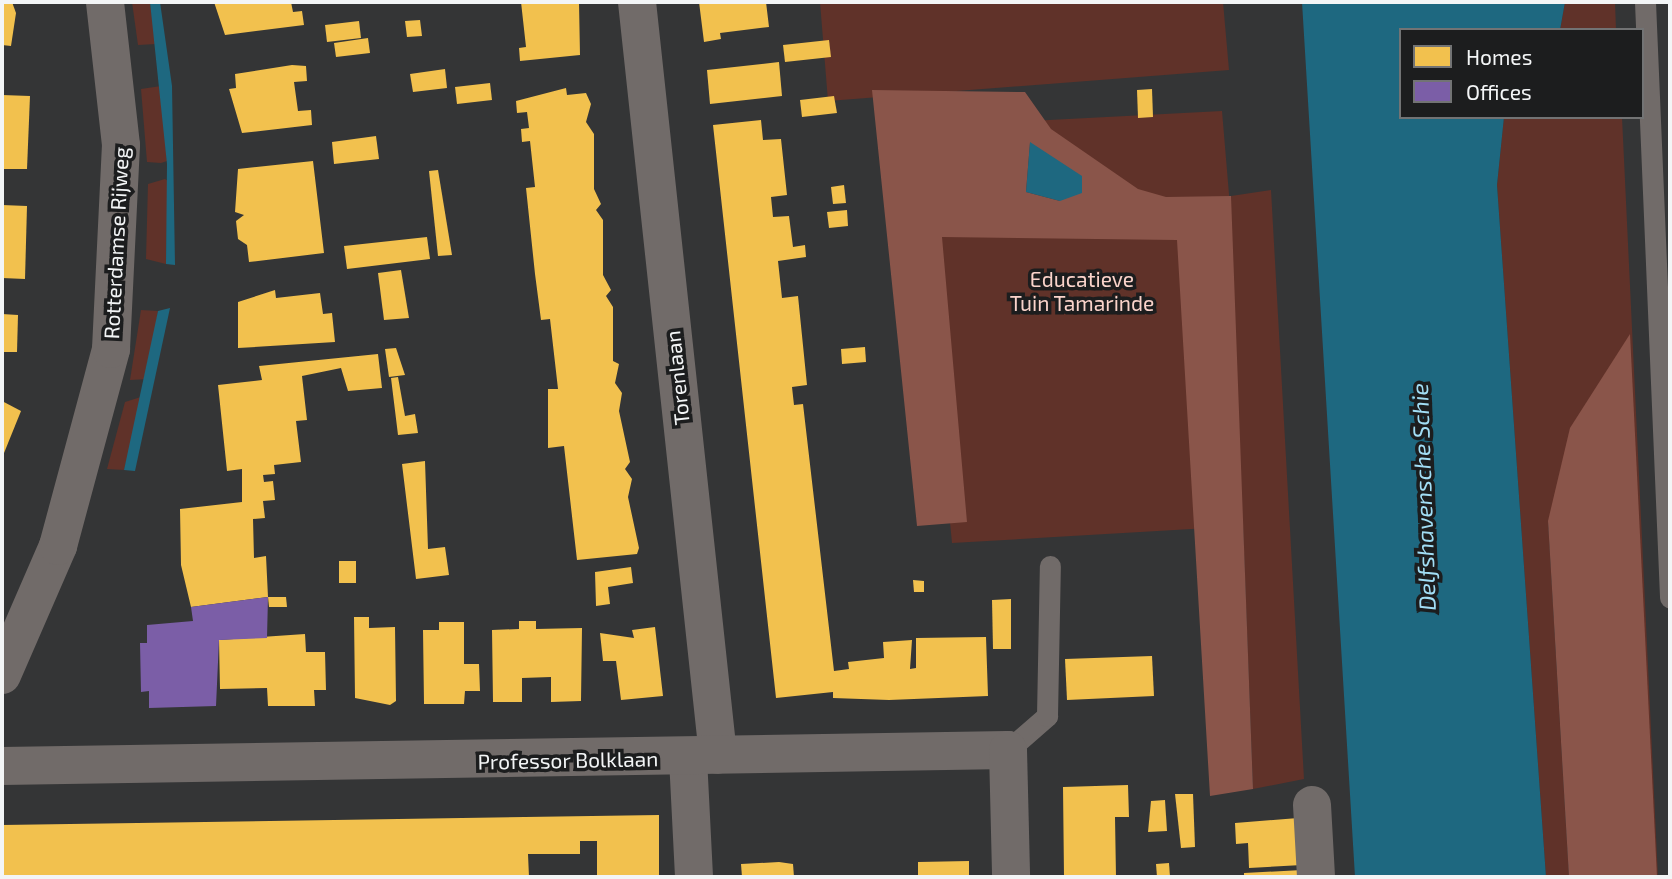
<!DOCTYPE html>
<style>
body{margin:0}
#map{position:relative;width:1672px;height:879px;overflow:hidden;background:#343536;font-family:"Exo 2",sans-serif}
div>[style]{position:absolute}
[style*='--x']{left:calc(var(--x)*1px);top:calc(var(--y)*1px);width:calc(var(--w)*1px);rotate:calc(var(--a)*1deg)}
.green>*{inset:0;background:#603229}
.forest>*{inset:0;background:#8a554a}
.water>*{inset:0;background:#1e6880}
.homes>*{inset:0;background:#f2c14e}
.offices>*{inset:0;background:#7b5ea7}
.lane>*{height:21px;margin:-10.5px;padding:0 10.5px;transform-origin:10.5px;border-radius:10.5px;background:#716b69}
.street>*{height:38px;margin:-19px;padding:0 19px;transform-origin:19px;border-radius:19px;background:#716b69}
span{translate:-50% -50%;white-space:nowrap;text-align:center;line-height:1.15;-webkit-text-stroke:7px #1c1d1e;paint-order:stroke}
.street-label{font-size:21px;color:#f3f5f6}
.park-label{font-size:21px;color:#fad3ca}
.water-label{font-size:23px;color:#a2def5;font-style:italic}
.frame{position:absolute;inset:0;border:4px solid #f3f5f6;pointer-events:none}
.legend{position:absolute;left:1399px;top:28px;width:245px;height:91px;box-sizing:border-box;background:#1c1d1e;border:2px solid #727374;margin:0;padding:9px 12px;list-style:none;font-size:21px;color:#f3f5f6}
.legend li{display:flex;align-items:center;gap:14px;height:35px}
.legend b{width:35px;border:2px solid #727374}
</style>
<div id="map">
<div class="green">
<i style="clip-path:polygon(132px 2px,150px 2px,156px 44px,138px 45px)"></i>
<i style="clip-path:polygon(820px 2px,1223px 2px,1229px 70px,828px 101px)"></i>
<i style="clip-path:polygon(1565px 2px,1615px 2px,1616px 30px,1560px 30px)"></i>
<i style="clip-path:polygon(161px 86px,167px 161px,161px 163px,147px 162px,141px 89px)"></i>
<i style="clip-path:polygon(1222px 111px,1230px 206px,1231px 196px,1271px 190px,1304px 779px,1253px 789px,1243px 526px,952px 543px,912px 127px)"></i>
<i style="clip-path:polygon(1504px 117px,1622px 117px,1658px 877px,1548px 521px,1569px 877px,1546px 877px,1497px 185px)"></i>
<i style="clip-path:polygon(165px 179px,168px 181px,166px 264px,146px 259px,148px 184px)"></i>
<i style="clip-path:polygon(141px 310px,158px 311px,148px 379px,130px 380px)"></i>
<i style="clip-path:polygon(144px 396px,124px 470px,107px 469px,125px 402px)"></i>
</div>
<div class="forest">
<i style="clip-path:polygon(evenodd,872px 90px,1025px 92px,1051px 129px,1138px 189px,1166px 197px,1231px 196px,1253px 789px,1210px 796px,1177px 240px,942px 237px,967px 522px,917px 526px,872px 90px,1030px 143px,1060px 201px,1026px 192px,1030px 143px)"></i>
<i style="clip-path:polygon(1630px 334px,1657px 877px,1569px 877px,1548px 521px,1570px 428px)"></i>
</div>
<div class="water">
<i style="clip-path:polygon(150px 2px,160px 2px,172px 86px,175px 265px,166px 264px,167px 164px)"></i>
<i style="clip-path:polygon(1302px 2px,1565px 2px,1560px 30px,1401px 30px,1401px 117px,1504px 117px,1497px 185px,1546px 877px,1355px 877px)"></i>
<i style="clip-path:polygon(1030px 142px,1082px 176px,1082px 193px,1060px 201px,1026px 192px)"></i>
<i style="clip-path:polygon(170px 308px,135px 471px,124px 470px,158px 311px)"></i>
</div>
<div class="homes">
<i style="clip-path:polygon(2px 2px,12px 2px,16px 13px,11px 46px,2px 45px)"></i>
<i style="clip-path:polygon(214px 2px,291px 2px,293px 12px,302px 11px,304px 25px,225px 35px)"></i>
<i style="clip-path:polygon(521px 2px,579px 2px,580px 55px,520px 61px,519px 48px,526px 47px)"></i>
<i style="clip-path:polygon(699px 2px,766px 2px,769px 27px,720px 33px,721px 39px,704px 42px)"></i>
<i style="clip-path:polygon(420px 20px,422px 36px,407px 37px,405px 21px)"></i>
<i style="clip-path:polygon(359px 21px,361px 38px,327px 42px,325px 25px)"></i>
<i style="clip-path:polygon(368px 38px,370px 53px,336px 57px,334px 43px)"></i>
<i style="clip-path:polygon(829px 40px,831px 57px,785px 62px,783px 45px)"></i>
<i style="clip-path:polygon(779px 62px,782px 96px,710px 104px,707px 70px)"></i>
<i style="clip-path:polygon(292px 65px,306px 66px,307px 81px,294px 82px,298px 111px,311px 110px,312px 125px,242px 133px,229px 89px,236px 88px,235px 74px)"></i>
<i style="clip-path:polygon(445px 69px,447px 88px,413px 92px,410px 74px)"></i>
<i style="clip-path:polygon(490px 83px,492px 100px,457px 104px,455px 87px)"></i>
<i style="clip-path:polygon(566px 88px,567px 95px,586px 93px,591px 104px,586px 122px,594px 134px,594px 189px,601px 204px,596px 210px,603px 220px,603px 275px,611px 290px,606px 296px,613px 307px,613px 361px,619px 364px,615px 383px,622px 393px,619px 411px,630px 462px,625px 469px,632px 479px,628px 497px,639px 548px,637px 554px,577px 560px,564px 446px,548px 448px,548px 389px,558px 389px,550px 319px,541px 320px,535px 274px,526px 188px,535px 187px,530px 141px,522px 142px,521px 129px,529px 128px,527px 112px,517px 113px,516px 101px)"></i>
<i style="clip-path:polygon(1152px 89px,1153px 117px,1138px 118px,1137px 90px)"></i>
<i style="clip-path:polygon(2px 95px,30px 96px,27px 169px,2px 169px)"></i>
<i style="clip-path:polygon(834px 96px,837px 113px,802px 117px,800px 100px)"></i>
<i style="clip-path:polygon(761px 120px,763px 140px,781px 139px,787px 195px,771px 197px,773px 217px,789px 216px,793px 247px,805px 245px,806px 257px,778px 261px,782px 298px,798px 296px,807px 385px,792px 387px,794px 405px,803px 404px,834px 671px,849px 669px,848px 662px,884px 658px,883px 642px,912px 640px,910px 669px,916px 668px,916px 638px,986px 637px,988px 696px,889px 700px,833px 698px,833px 692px,776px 698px,713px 125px)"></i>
<i style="clip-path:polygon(376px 136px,379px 159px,334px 164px,332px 142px)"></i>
<i style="clip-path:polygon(313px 161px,324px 253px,249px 262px,247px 245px,238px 239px,236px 221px,244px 215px,235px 212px,238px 169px)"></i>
<i style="clip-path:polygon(438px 170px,452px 255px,438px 256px,429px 171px)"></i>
<i style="clip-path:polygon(844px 185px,846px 203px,833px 204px,831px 187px)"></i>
<i style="clip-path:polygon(2px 205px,27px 206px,25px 279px,2px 278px)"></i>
<i style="clip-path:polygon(847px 210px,848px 226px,829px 228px,827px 212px)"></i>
<i style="clip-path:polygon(427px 237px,430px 259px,347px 269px,344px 246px)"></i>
<i style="clip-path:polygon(401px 270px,409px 318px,384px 320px,378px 273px)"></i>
<i style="clip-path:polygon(275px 290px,276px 298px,320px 293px,323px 314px,332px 313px,335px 342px,238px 348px,238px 302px)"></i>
<i style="clip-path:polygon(2px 314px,18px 315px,17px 352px,2px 352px)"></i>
<i style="clip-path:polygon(865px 347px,866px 362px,842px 364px,841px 349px)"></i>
<i style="clip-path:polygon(396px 348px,405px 375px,389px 377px,385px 349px)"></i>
<i style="clip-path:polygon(378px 354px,382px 388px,348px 391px,341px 368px,302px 376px,307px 420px,296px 421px,301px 462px,274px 465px,275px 474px,263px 475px,264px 482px,273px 481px,275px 500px,263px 501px,265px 518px,253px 519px,254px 558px,266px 556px,268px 597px,191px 607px,181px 565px,180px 509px,242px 502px,242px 469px,227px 471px,218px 385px,262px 380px,259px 366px)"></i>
<i style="clip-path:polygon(398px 377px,405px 416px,415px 414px,418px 433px,398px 435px,391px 378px)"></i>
<i style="clip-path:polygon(2px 401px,21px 411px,2px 458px)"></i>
<i style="clip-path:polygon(425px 461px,428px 549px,445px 547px,449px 575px,416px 579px,402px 464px)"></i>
<i style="clip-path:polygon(339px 561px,356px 561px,356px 583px,339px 583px)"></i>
<i style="clip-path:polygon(631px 567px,633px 583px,608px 587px,610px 604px,596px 606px,595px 572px)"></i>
<i style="clip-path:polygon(913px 580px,924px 581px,924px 592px,914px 592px)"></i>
<i style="clip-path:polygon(268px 597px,286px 597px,287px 607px,269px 607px)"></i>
<i style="clip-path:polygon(1011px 599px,1011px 649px,993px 649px,992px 600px)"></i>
<i style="clip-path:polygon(354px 617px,369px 617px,369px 628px,395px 627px,396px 701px,390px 705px,355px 698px)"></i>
<i style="clip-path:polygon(519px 621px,536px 621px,536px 629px,582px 628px,581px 701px,551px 702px,551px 677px,522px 678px,522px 702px,493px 702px,492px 630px,519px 629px)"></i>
<i style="clip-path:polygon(439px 622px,464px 622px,464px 664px,479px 664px,480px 691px,465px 691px,464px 704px,424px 704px,423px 630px,439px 630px)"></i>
<i style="clip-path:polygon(655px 627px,663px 696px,621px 700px,616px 661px,603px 661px,600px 633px,634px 638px,632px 630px)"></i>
<i style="clip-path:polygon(305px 634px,306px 652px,325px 652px,326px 690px,314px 690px,315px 706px,268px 706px,267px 688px,220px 689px,219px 640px)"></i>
<i style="clip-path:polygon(1152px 656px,1154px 696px,1067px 700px,1065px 659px)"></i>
<i style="clip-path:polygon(1128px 785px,1129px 817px,1115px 817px,1116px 877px,1064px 877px,1063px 787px)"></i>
<i style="clip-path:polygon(1175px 794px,1193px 794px,1195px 847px,1181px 848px)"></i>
<i style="clip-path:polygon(1165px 800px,1167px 831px,1148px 832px,1151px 801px)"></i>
<i style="clip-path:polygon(659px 815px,659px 877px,597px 877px,597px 841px,580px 841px,580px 854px,528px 854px,529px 877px,2px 877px,2px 825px)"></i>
<i style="clip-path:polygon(1298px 818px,1302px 865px,1249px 868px,1248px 843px,1236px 844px,1235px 823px)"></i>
<i style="clip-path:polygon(969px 861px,969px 877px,918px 877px,918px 862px)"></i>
<i style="clip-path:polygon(779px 862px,793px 864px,794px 877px,742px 877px,741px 864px)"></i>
<i style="clip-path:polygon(1169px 863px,1170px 877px,1157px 877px,1156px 864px)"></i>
<i style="clip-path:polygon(1302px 870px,1303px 877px,1244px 877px,1244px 873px)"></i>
</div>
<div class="offices">
<i style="clip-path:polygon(268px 597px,267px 638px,219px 640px,216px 706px,149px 708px,149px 691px,141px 692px,140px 643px,147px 643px,147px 625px,193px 621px,191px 607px)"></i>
</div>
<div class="lane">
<i style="--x:1645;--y:2;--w:596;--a:87.59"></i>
<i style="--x:1008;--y:750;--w:52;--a:-41.1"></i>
<i style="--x:1047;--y:716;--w:150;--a:-88.9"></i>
</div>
<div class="street">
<i style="--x:637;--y:2;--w:757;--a:83.86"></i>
<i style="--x:2;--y:675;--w:141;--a:-66.5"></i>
<i style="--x:58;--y:546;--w:204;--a:-74.9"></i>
<i style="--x:111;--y:349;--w:204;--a:-87.2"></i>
<i style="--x:121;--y:145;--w:144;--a:-96.4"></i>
<i style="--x:688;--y:758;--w:119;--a:87.1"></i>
<i style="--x:2;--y:766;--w:1006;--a:-0.91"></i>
<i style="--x:1008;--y:750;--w:127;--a:88.6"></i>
<i style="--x:1312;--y:805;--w:72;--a:86.8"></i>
</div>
<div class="street-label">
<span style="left:116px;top:243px;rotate:-87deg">Rotterdamse Rijweg</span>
<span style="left:677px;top:378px;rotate:-96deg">Torenlaan</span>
<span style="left:568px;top:760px;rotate:-1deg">Professor Bolklaan</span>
</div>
<div class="park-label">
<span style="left:1082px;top:291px">Educatieve<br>Tuin Tamarinde</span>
</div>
<div class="water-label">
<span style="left:1423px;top:497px;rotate:-92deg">Delfshavensche Schie</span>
</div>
<div class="frame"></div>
<ul class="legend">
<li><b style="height:19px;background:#f2c14e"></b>Homes</li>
<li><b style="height:19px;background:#7b5ea7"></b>Offices</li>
</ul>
</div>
